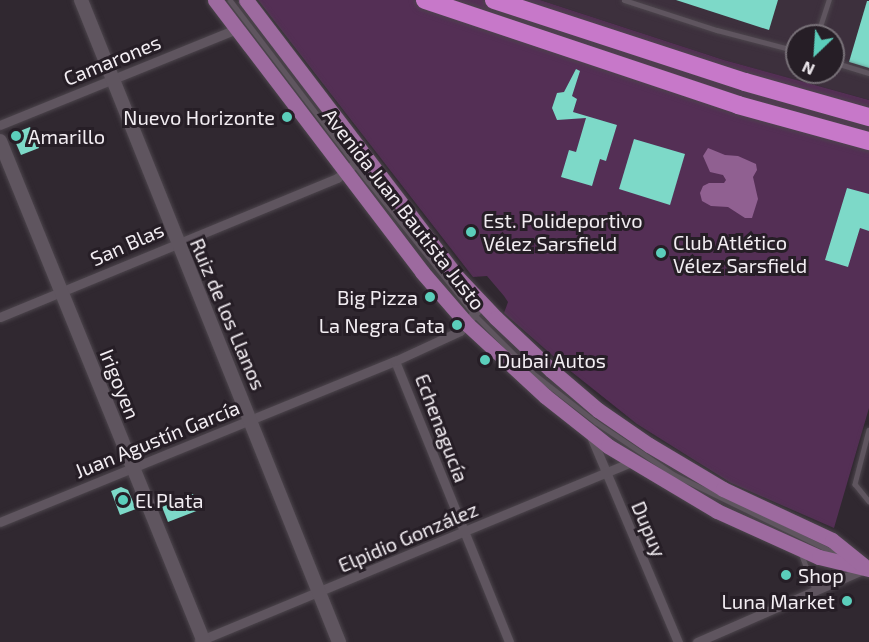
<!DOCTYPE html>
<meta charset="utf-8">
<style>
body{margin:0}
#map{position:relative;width:869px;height:642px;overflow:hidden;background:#302830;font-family:"Exo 2",sans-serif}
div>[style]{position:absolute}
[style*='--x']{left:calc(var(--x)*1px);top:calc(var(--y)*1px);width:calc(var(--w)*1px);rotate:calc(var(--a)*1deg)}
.built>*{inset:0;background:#3d303d}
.green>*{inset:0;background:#542f55}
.water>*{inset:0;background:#906091}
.building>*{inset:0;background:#7dd9c8}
.roads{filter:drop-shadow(0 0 2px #4c454c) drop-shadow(0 0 2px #4c454c)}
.lane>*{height:4.5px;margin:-2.25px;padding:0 2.25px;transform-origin:2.25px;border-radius:2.25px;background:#5f555f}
.street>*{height:9px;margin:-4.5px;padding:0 4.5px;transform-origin:4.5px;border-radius:4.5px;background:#5f555f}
.secondary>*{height:14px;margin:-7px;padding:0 7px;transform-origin:7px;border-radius:7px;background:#5f555f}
.primary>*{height:15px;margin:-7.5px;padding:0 7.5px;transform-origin:7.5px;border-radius:7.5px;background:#9d6a9f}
.highway>*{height:18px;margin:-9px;padding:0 9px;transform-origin:9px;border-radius:9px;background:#c778c9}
.dots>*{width:16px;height:16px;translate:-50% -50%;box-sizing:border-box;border:3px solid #261e26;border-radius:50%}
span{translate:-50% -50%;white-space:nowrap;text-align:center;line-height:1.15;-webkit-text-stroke:6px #261e26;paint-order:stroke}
.street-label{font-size:20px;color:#f2edf2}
.poi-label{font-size:20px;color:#f2edf2}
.right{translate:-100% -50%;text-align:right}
.left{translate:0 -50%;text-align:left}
.north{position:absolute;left:785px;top:24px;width:60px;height:60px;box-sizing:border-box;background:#261e26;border:2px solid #787178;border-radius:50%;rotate:205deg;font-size:16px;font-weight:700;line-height:24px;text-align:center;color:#f2edf2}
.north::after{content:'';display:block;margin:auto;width:21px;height:27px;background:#5bcebb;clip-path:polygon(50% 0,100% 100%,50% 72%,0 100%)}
</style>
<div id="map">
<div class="built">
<i style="clip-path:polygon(evenodd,540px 0,869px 0,869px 100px,724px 60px,540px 0,797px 36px,833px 36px,833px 72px,797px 72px,797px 36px)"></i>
</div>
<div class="green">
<i style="clip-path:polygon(258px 0,540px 0,724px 60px,869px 100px,869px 408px,834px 528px,731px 483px,637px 424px,568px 369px,504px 313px,508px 302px,504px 296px,487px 276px,473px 277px)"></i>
</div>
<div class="water">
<i style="clip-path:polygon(708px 148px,725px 155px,738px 156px,756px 164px,757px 170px,753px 177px,758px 199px,752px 218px,745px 218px,728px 207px,711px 206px,702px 201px,700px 193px,703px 186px,709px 183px,724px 183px,726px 180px,723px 175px,710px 172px,703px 156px)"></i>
</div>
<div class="building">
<i style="clip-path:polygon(676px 0,778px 0,769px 30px)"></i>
<i style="clip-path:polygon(867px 1px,869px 1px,869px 68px,849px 62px)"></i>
<i style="clip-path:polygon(576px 69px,580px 71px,572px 96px,577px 99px,573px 112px,617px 125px,606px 161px,600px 159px,592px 186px,561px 177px,569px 150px,576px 152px,586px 118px,557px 120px,552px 108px,557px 93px,564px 92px)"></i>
<i style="clip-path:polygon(30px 127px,39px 148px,21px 155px,12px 134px)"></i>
<i style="clip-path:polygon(634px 139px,685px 154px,670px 205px,619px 189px)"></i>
<i style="clip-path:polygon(847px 188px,869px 194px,869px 231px,860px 228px,848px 267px,825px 260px)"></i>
<i style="clip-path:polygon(121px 487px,128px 490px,136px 509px,120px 515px,111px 491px)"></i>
<i style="clip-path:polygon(193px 494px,199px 510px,168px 522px,162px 507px)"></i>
</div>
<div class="roads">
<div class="lane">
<i style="--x:230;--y:0;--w:228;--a:52.7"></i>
<i style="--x:368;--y:181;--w:170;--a:51.4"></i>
<i style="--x:474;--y:314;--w:83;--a:45"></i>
<i style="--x:533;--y:373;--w:80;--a:37.9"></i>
<i style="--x:596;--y:422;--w:95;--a:33.9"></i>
<i style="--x:675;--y:475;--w:185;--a:26"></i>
<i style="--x:624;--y:0;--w:98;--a:17.9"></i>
<i style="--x:717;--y:30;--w:83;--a:14.7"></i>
<i style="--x:817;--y:36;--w:38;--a:-72"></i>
<i style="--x:833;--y:62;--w:38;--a:17"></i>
<i style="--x:869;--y:430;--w:56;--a:104.5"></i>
<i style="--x:855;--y:484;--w:22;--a:51"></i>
<i style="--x:801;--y:553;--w:40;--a:69"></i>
</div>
<div class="street">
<i style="--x:0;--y:125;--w:256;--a:-22.1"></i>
<i style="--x:0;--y:317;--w:365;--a:-22.4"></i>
<i style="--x:337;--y:178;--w:35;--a:-39"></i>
<i style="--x:395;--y:361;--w:303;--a:67.9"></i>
<i style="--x:590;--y:434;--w:226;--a:67.1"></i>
<i style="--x:0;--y:522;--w:427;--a:-22.2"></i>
<i style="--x:395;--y:361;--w:72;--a:-24.8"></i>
<i style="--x:460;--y:331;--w:35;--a:-51"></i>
<i style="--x:199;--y:641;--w:469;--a:-22.5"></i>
<i style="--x:697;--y:642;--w:183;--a:-23.5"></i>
</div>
<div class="secondary">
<i style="--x:81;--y:0;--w:692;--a:68.11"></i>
<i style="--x:0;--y:141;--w:541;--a:67.84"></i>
</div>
<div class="primary">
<i style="--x:215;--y:0;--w:342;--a:52.7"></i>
<i style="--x:422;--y:272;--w:69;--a:49.1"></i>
<i style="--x:467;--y:324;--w:106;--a:42.7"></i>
<i style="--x:545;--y:396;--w:80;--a:38.4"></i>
<i style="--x:608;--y:446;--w:127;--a:30.8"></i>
<i style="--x:717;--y:511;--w:112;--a:24.3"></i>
<i style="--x:819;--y:557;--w:51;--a:13.5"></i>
<i style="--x:246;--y:0;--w:350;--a:52.7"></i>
<i style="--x:458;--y:278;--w:55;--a:46.5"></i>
<i style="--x:496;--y:318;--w:76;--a:43.4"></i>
<i style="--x:551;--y:370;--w:62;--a:40.4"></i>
<i style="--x:598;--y:410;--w:62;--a:34.5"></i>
<i style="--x:649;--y:445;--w:86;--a:30.7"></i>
<i style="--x:723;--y:489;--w:120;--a:25.1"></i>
<i style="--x:832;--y:540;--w:40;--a:39"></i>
</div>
<div class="highway">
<i style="--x:425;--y:0;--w:330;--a:18.5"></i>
<i style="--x:738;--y:105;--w:136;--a:15.4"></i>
<i style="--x:494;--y:0;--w:264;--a:18.1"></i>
<i style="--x:745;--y:82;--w:129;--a:15.8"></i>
</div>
</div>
<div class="dots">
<i style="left:287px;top:117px;background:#5bcebb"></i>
<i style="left:16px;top:136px;background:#5bcebb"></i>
<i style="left:471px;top:232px;background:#5bcebb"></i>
<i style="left:661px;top:253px;background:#5bcebb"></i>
<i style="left:430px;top:297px;background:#5bcebb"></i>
<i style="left:457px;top:325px;background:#5bcebb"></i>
<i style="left:485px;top:360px;background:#5bcebb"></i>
<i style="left:123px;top:500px;background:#5bcebb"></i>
<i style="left:786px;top:575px;background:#5bcebb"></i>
<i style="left:847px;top:601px;background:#5bcebb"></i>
</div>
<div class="street-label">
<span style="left:112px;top:60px;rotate:-22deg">Camarones</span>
<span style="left:404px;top:209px;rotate:52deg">Avenida Juan Bautista Justo</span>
<span style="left:127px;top:244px;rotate:-24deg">San Blas</span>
<span style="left:228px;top:314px;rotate:67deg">Ruiz de los Llanos</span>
<span style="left:120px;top:384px;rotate:68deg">Irigoyen</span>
<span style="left:442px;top:428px;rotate:69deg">Echenagucía</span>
<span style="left:157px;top:439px;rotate:-22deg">Juan Agustín García</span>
<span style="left:649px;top:529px;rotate:67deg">Dupuy</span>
<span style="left:408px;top:537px;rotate:-23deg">Elpidio González</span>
</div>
<div class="poi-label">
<span class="right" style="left:275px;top:117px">Nuevo Horizonte</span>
<span class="left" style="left:28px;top:136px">Amarillo</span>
<span class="left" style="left:483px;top:232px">Est. Polideportivo<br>Vélez Sarsfield</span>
<span class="left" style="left:673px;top:254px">Club Atlético<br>Vélez Sarsfield</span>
<span class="right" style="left:418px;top:297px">Big Pizza</span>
<span class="right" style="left:445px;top:325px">La Negra Cata</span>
<span class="left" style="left:497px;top:360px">Dubai Autos</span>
<span class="left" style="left:135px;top:500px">El Plata</span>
<span class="left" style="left:798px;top:575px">Shop</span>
<span class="right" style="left:835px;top:601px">Luna Market</span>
</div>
<div class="north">N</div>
</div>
